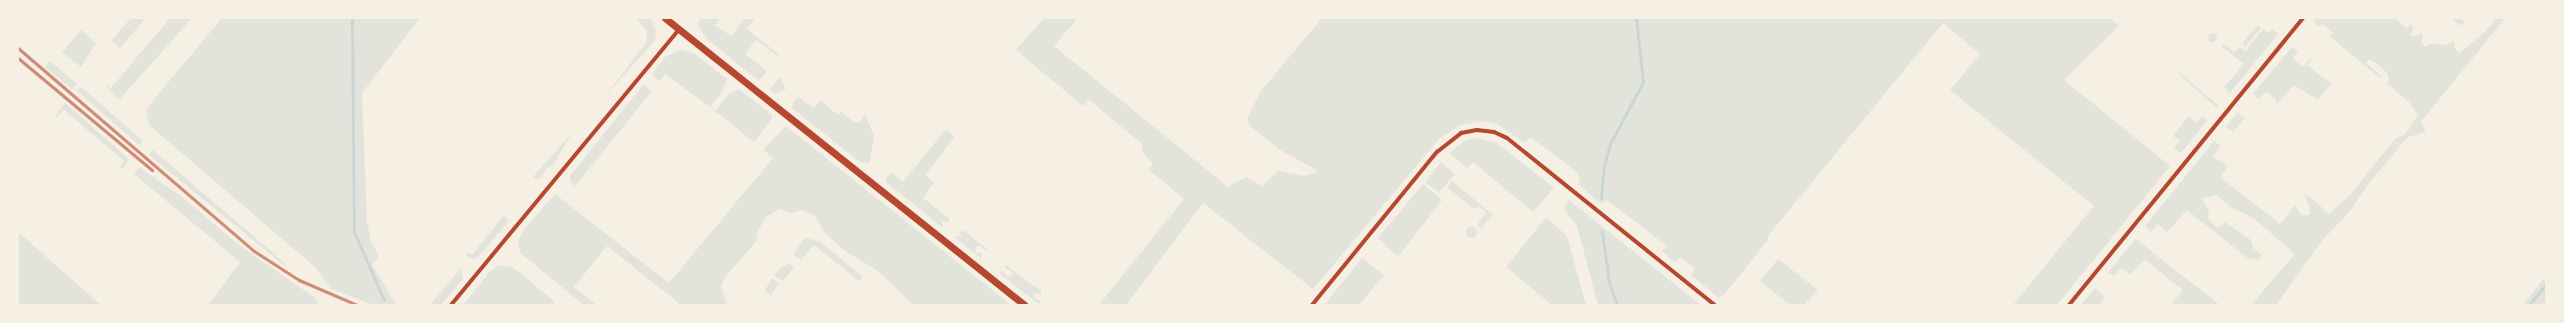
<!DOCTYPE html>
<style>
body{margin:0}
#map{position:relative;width:2564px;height:323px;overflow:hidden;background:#f6efe4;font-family:Cabin,sans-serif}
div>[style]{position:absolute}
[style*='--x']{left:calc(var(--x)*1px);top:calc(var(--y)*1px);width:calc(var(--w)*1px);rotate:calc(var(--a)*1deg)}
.green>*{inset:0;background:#e2e4dc}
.round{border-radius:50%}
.stream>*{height:3px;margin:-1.5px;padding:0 1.5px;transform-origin:1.5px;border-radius:1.5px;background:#c9d6d2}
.minor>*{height:4px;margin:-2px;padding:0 2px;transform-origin:2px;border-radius:2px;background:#b5482f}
.tertiary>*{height:7px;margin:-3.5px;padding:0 3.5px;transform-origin:3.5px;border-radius:3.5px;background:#b5482f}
.rail>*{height:3px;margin:-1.5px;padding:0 1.5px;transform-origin:1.5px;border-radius:1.5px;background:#cf8b77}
span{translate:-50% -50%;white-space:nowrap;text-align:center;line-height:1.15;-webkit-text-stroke:3px #f6efe4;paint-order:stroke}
.frame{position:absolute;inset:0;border:19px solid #f6efe4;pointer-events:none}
</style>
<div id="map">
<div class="green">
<i style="clip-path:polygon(131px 18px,146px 18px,120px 48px,111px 41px)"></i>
<i style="clip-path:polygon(170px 18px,192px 18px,119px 100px,104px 84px,111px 88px)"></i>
<i style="clip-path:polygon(222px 18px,420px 18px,362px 93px,367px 222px,371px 241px,379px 257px,372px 264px,396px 305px,374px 305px,331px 289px,315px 267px,149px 125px,146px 112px,150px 104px)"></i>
<i style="clip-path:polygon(635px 18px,651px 18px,656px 31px,655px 40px,602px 100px,647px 42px,647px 30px)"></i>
<i style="clip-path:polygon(700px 18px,721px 18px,715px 25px,731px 36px,745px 18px,755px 18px,747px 29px,778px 54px,777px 56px,756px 40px,745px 54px,767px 71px,759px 81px,708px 40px,698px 26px)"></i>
<i style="clip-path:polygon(1044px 18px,1078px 18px,1054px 46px,1228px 187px,1246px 177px,1262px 186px,1278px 171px,1304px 176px,1317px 172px,1315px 169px,1280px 150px,1250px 126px,1247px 119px,1260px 92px,1322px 18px,2110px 18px,2119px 26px,2064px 80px,2170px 166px,2057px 305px,2013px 305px,2094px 206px,1950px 90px,1980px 54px,1943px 23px,1768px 236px,1768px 240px,1725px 294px,1719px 298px,1691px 275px,1695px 269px,1680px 257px,1675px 263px,1661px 250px,1668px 247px,1607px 200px,1600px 203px,1578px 184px,1580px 180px,1577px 173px,1569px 166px,1530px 137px,1525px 143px,1497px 124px,1483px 121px,1460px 125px,1440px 138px,1313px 289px,1203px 203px,1126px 305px,1099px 305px,1184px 199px,1148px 169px,1153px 164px,1143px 152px,1141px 143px,1089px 100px,1083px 106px,1016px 50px)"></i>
<i style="clip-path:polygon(2315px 18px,2395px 18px,2407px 28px,2411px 23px,2413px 29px,2410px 35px,2412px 37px,2421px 33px,2423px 35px,2422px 44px,2426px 47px,2432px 43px,2444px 45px,2454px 42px,2455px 49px,2459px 53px,2485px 32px,2497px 18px,2505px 18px,2421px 122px,2426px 132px,2408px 137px,2369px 183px,2350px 211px,2321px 242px,2276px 305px,2251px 305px,2295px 254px,2252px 217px,2229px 206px,2216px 195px,2202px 198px,2209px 212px,2208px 219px,2218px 228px,2225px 222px,2251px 240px,2253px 248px,2262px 255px,2258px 261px,2253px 257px,2250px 260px,2187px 210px,2167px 232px,2158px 224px,2151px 232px,2145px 226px,2214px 141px,2221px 146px,2213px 156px,2228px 167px,2220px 177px,2280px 224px,2295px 205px,2301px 215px,2309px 215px,2310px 208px,2304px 194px,2312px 198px,2329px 214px,2350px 195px,2395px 139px,2405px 134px,2418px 115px,2409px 102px,2387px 84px,2389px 80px,2387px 73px,2380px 66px,2369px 59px,2366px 63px,2381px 76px,2380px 78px,2329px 36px,2334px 34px,2323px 24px,2318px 26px,2315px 24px)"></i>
<i style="clip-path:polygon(2451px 18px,2463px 18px,2464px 24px,2459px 25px)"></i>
<i style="clip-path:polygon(2258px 25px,2261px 28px,2245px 47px,2243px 42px)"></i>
<i style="clip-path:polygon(2263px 29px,2269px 33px,2272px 29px,2278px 34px,2230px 93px,2224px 87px,2244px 64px,2221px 46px,2224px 44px,2234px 52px,2239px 47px,2246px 51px)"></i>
<i style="clip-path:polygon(81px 30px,96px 43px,81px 67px,62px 52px)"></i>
<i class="round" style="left:2207.5px;top:32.5px;width:9px;height:9px"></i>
<i style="clip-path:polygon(2292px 47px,2298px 52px,2293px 59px,2303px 67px,2316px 53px,2307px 65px,2331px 84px,2318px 100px,2294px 85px,2277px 104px,2276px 99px,2266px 91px,2259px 99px,2253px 94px)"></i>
<i style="clip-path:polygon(680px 50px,694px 53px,727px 79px,723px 90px,710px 107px,665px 74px,659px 81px,653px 76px,653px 73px,665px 57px)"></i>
<i style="clip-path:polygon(50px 61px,77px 84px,72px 89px,45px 67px)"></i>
<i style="clip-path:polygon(2177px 70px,2219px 106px,2217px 108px,2184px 79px)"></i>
<i style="clip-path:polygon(780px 77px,786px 89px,775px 94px,769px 90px)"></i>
<i style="clip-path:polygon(643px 85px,652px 91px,575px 186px,570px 181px,570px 176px)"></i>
<i style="clip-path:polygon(81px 87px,143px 141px,139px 145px,77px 91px)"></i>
<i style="clip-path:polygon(739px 89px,772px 115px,772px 119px,754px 142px,715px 111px,730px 93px)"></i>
<i style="clip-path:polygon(798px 97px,812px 107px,816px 106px,820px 100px,838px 115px,841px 111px,855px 123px,859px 123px,865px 114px,874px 136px,870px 161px,867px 164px,860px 162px,792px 108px,793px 102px)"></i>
<i style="clip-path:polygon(65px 103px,130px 160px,122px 169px,120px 167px,124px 161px,64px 110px,57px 117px,55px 116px)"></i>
<i style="clip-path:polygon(2238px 112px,2245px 118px,2233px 132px,2226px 127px)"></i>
<i style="clip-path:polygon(2188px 116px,2196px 122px,2202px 116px,2207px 120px,2181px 153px,2174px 148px,2180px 141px,2173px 136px)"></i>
<i style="clip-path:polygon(786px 126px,1011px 305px,913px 305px,878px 271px,844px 250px,824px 232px,815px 216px,803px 210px,790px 213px,779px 209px,766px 217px,758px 231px,756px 242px,725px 277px,721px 287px,727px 305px,681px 305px,607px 246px,574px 287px,597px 305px,584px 305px,520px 253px,518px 241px,522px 232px,555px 194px,669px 283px,773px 158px,763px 150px)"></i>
<i style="clip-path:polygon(946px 129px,955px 137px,925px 175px,934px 183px,923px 198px,950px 219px,947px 223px,940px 220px,944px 226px,942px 227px,886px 182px,886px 178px,891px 172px,903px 182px)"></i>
<i style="clip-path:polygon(572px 133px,553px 165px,546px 169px,539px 180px,533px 177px)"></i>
<i style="clip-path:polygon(1478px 138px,1497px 143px,1554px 188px,1533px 212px,1473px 162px,1467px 168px,1449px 153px,1466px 140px)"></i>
<i style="clip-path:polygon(153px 150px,286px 264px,285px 266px,149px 155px)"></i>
<i style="clip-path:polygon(1441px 162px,1455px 174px,1439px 193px,1425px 182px)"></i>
<i style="clip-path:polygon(139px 167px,182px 197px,239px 245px,314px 297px,319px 305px,208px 305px,240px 262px,134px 174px)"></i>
<i style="clip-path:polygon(1452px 181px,1493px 215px,1481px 228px,1477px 225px,1486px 213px,1479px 207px,1474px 209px,1447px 187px)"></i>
<i style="clip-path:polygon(1423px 184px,1442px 200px,1398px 257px,1378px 238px)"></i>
<i style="clip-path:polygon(1569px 200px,1633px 251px,1701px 305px,1598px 305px,1577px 226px,1564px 209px)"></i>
<i style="clip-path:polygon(504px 215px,509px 221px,478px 257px,473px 260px,465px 254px,468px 252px,472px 255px)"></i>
<i style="clip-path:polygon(1546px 217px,1567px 236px,1586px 305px,1552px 305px,1506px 267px)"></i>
<i class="round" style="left:1465.5px;top:226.5px;width:11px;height:11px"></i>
<i style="clip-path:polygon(963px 230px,987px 249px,986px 251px,980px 246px,975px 247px,976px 252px,982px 254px,981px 258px,955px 238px,958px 235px,964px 238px,959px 233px)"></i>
<i style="clip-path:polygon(18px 232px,101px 305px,18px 305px)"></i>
<i style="clip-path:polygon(805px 238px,819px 241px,862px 276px,861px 279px,859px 281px,814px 245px,801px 260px,793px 254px)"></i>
<i style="clip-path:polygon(2136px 238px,2157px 256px,2220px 305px,2171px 305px,2183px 290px,2145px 260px,2130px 274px,2121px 268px,2114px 276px,2108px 273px)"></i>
<i style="clip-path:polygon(1362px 258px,1384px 275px,1359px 305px,1324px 305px)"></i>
<i style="clip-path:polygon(1778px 259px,1818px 290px,1804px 305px,1790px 305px,1760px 281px)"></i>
<i style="clip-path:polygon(789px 264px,794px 267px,783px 281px,774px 275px,782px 266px)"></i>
<i style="clip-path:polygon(499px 265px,514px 268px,553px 300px,554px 305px,463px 305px,490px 271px)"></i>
<i style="clip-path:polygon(1006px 265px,1041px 291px,1041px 297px,1038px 292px,1033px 295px,1034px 299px,1041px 301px,1039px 304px,999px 273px,1003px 271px,1007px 276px,1011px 276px,1012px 272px,1005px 268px)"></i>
<i style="clip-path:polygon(461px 268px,463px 279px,441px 305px,430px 305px)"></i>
<i style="clip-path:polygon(2546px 276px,2546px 305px,2523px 305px)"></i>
<i style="clip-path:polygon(772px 278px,779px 283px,771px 295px,772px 298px,765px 290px)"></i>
<i style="clip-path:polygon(2095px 288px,2105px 297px,2099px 305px,2081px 305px)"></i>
</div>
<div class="stream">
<i style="--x:352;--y:18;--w:214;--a:89.5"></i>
<i style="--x:354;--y:232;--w:74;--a:66.2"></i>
<i style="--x:1601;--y:198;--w:32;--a:-85"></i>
<i style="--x:1604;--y:166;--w:23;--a:-75"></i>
<i style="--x:1610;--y:144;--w:70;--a:-62"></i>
<i style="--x:1643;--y:82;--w:64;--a:-96.2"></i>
<i style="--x:1602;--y:231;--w:51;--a:82.2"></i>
<i style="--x:1609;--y:282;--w:24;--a:71"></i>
<i style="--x:2529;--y:305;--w:27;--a:-51"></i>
</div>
<div class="minor">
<i style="--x:451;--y:305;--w:358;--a:-50.4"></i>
<i style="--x:1312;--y:305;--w:198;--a:-50.8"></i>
<i style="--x:1437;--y:152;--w:31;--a:-38"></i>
<i style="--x:1461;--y:133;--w:16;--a:-11"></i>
<i style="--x:1477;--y:130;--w:17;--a:7"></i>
<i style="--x:1494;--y:132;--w:14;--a:25"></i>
<i style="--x:1507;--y:138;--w:267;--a:38.8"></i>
<i style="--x:2069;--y:305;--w:370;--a:-50.8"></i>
</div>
<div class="tertiary">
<i style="--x:665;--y:18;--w:460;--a:38.6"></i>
</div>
<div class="rail">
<i style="--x:18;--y:48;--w:311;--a:40.7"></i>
<i style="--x:254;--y:251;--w:54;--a:32.8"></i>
<i style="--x:299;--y:280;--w:63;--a:23.3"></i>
<i style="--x:18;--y:58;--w:175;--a:39.9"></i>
</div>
<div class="frame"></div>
</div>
